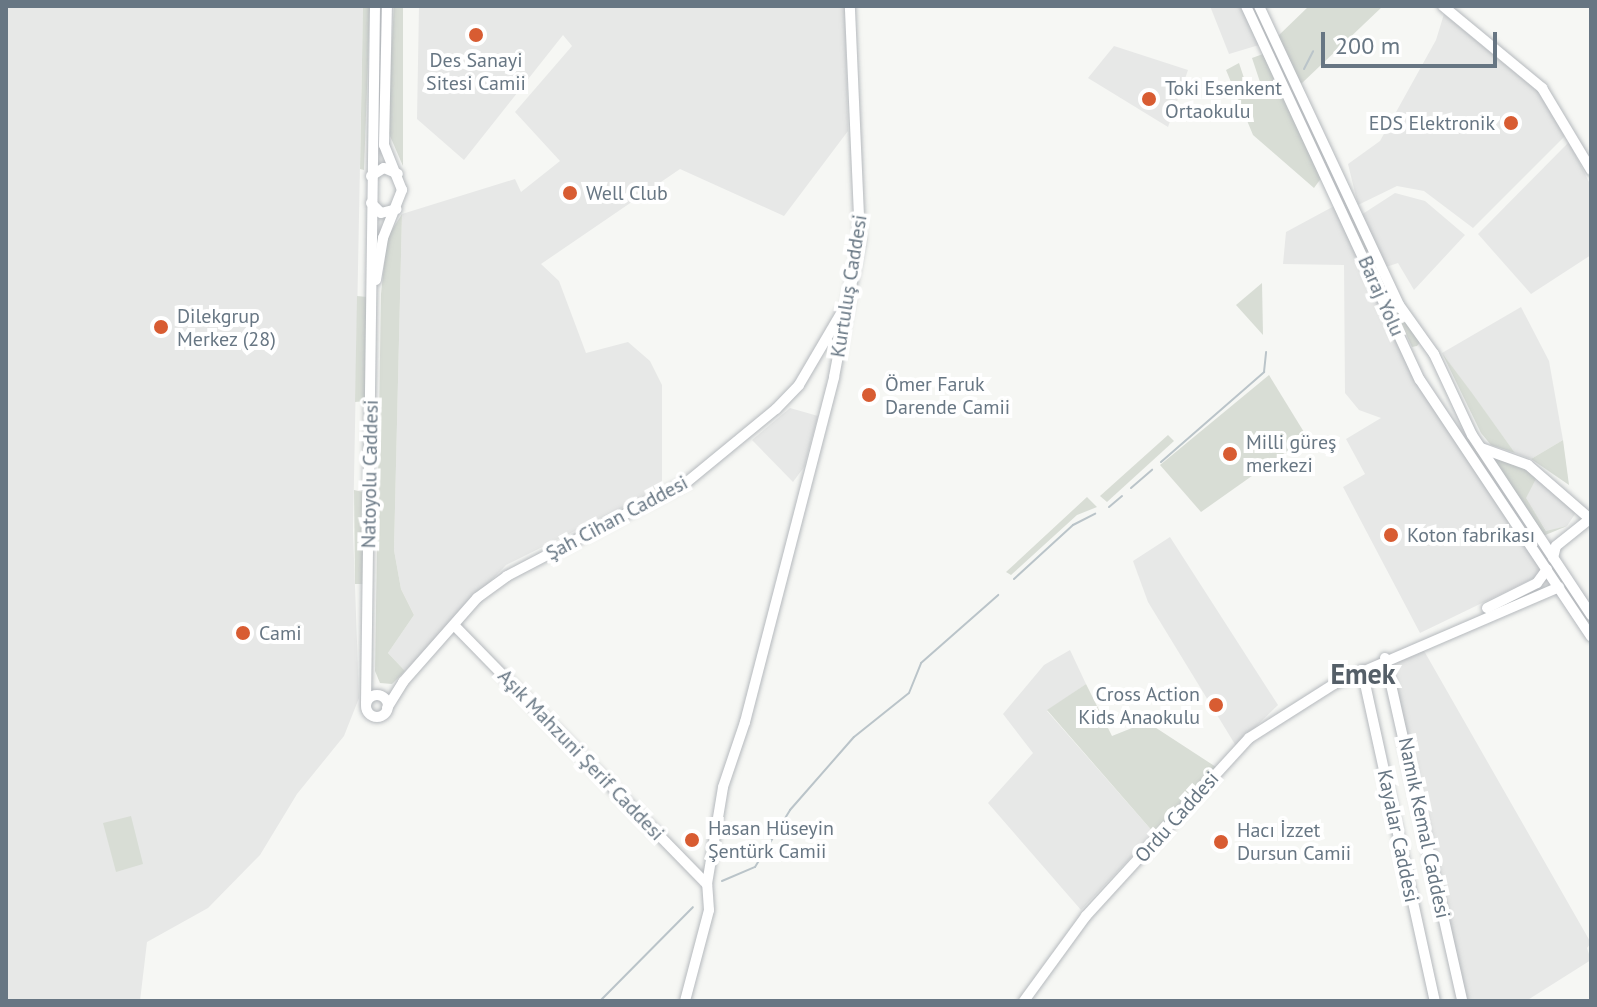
<!DOCTYPE html>
<meta charset="utf-8">
<style>
body{margin:0}
#map{position:relative;width:1597px;height:1007px;overflow:hidden;background:#f6f7f4;font-family:"PT Sans",sans-serif}
div>[style]{position:absolute}
[style*='--x']{left:calc(var(--x)*1px);top:calc(var(--y)*1px);width:calc(var(--w)*1px);rotate:calc(var(--a)*1deg)}
.built>*{inset:0;background:#e7e8e7}
.green>*{inset:0;background:#d8ddd5}
.stream>*{height:2px;margin:-1px;padding:0 1px;transform-origin:1px;border-radius:1px;background:#bac4c9}
.roads{filter:drop-shadow(0 0 2px #b5b9bd) drop-shadow(0 0 2px #b5b9bd)}
.major>*{height:10px;margin:-5px;padding:0 5px;transform-origin:5px;border-radius:5px;background:#fff}
.major>.ring{margin:-5px;padding:0;box-sizing:content-box;background:none;border:10px solid #fff;border-radius:50%}
.dots>*{width:22px;height:22px;translate:-50% -50%;box-sizing:border-box;border:4px solid #fff;border-radius:50%}
span{translate:-50% -50%;white-space:nowrap;text-align:center;line-height:1.15;-webkit-text-stroke:8px #fff;paint-order:stroke}
.poi-label{font-size:20px;color:#677683}
.left{translate:0 -50%;text-align:left}
.right{translate:-100% -50%;text-align:right}
.street-label{font-size:20px;color:#677683}
.district-label{font-size:28px;color:#555f68;font-weight:700}
.frame{position:absolute;inset:0;border:8px solid #677683;pointer-events:none}
.scale{position:absolute;left:1321px;top:32px;width:176px;height:36px;box-sizing:border-box;border:4px solid #677683;border-top:0;padding-left:10px;font-size:24px;line-height:28px;white-space:nowrap;color:#677683;-webkit-text-stroke:6px #fff;paint-order:stroke}
</style>
<div id="map">
<div class="built">
<i style="clip-path:polygon(6px 6px,363px 6px,353px 531px,359px 698px,344px 736px,297px 794px,260px 855px,208px 908px,147px 942px,140px 1001px,6px 1001px)"></i>
<i style="clip-path:polygon(419px 6px,845px 6px,848px 131px,784px 216px,680px 169px,541px 264px,559px 281px,586px 353px,628px 342px,650px 361px,662px 385px,662px 488px,506px 565px,405px 671px,388px 653px,414px 615px,401px 589px,394px 550px,402px 214px,515px 179px,521px 192px,560px 161px,515px 112px,572px 46px,563px 35px,464px 160px,417px 119px)"></i>
<i style="clip-path:polygon(1210px 6px,1243px 6px,1259px 45px,1229px 54px)"></i>
<i style="clip-path:polygon(1444px 14px,1547px 99px,1567px 134px,1473px 228px,1424px 191px,1397px 186px,1358px 205px,1348px 164px,1380px 141px,1436px 40px)"></i>
<i style="clip-path:polygon(1114px 46px,1188px 70px,1168px 127px,1088px 78px)"></i>
<i style="clip-path:polygon(1569px 142px,1591px 186px,1591px 255px,1531px 294px,1478px 234px)"></i>
<i style="clip-path:polygon(1395px 193px,1425px 201px,1465px 235px,1414px 290px,1398px 263px,1386px 267px,1361px 215px)"></i>
<i style="clip-path:polygon(1336px 205px,1397px 339px,1541px 568px,1536px 577px,1420px 633px,1343px 487px,1365px 474px,1346px 439px,1381px 418px,1359px 410px,1345px 393px,1344px 265px,1283px 264px,1286px 232px)"></i>
<i style="clip-path:polygon(1521px 307px,1549px 361px,1563px 440px,1531px 459px,1515px 453px,1442px 353px)"></i>
<i style="clip-path:polygon(790px 408px,818px 416px,804px 467px,793px 482px,752px 440px)"></i>
<i style="clip-path:polygon(1537px 477px,1577px 511px,1567px 526px,1547px 532px,1525px 498px)"></i>
<i style="clip-path:polygon(1170px 537px,1278px 705px,1236px 746px,1148px 602px,1133px 561px)"></i>
<i style="clip-path:polygon(1423px 649px,1591px 943px,1587px 948px,1591px 960px,1526px 1001px,1467px 1001px,1393px 670px,1395px 663px)"></i>
<i style="clip-path:polygon(1070px 650px,1086px 684px,1047px 711px,1154px 833px,1081px 910px,988px 803px,1033px 753px,1003px 714px,1044px 665px)"></i>
</div>
<div class="green">
<i style="clip-path:polygon(363px 6px,370px 6px,364px 170px,360px 169px)"></i>
<i style="clip-path:polygon(394px 6px,403px 6px,403px 166px,387px 129px)"></i>
<i style="clip-path:polygon(1309px 6px,1383px 6px,1301px 84px,1278px 36px)"></i>
<i style="clip-path:polygon(1275px 51px,1390px 296px,1421px 341px,1417px 346px,1412px 347px)"></i>
<i style="clip-path:polygon(1263px 54px,1322px 177px,1314px 188px,1253px 135px,1226px 70px,1239px 63px,1247px 87px,1260px 82px,1252px 58px)"></i>
<i style="clip-path:polygon(402px 214px,394px 550px,401px 589px,414px 615px,388px 653px,405px 671px,392px 684px,380px 683px,375px 671px,381px 294px,387px 238px)"></i>
<i style="clip-path:polygon(1262px 283px,1263px 335px,1236px 305px)"></i>
<i style="clip-path:polygon(357px 296px,367px 297px,366px 401px,355px 402px)"></i>
<i style="clip-path:polygon(1442px 353px,1472px 393px,1515px 453px,1491px 445px,1481px 433px)"></i>
<i style="clip-path:polygon(1269px 375px,1307px 437px,1201px 512px,1160px 465px)"></i>
<i style="clip-path:polygon(1168px 435px,1174px 441px,1107px 502px,1100px 496px)"></i>
<i style="clip-path:polygon(1563px 440px,1569px 485px,1531px 459px)"></i>
<i style="clip-path:polygon(1494px 459px,1517px 463px,1537px 477px,1526px 498px,1546px 531px,1567px 526px,1543px 536px)"></i>
<i style="clip-path:polygon(354px 490px,363px 492px,365px 584px,355px 584px)"></i>
<i style="clip-path:polygon(1087px 497px,1097px 507px,1077px 515px,1011px 575px,1006px 572px)"></i>
<i style="clip-path:polygon(1086px 684px,1112px 736px,1147px 722px,1216px 767px,1154px 833px,1047px 710px)"></i>
<i style="clip-path:polygon(131px 816px,143px 864px,116px 872px,103px 823px)"></i>
</div>
<div class="stream">
<i style="--x:1304;--y:69;--w:20;--a:-63"></i>
<i style="--x:1161;--y:462;--w:137;--a:-41.1"></i>
<i style="--x:1264;--y:372;--w:20;--a:-84"></i>
<i style="--x:1131;--y:488;--w:28;--a:-41"></i>
<i style="--x:1109;--y:507;--w:17;--a:-40"></i>
<i style="--x:1014;--y:579;--w:80;--a:-42.5"></i>
<i style="--x:1073;--y:525;--w:25;--a:-27"></i>
<i style="--x:722;--y:881;--w:36;--a:-23"></i>
<i style="--x:755;--y:867;--w:67;--a:-58.4"></i>
<i style="--x:790;--y:810;--w:97;--a:-48.8"></i>
<i style="--x:854;--y:737;--w:70;--a:-38.7"></i>
<i style="--x:909;--y:693;--w:32;--a:-68"></i>
<i style="--x:921;--y:663;--w:103;--a:-41.4"></i>
<i style="--x:600;--y:1001;--w:132;--a:-45.3"></i>
</div>
<div class="roads">
<div class="major">
<i style="--x:1246;--y:6;--w:412;--a:65.1"></i>
<i style="--x:1420;--y:380;--w:308;--a:56.3"></i>
<i style="--x:1259;--y:6;--w:330;--a:64.9"></i>
<i style="--x:1399;--y:305;--w:60;--a:54.5"></i>
<i style="--x:1434;--y:354;--w:89;--a:64.9"></i>
<i style="--x:1472;--y:435;--w:216;--a:56.5"></i>
<i style="--x:1443;--y:6;--w:129;--a:39.6"></i>
<i style="--x:1542;--y:88;--w:96;--a:59.1"></i>
<i style="--x:371;--y:176;--w:15;--a:-32"></i>
<i style="--x:384;--y:168;--w:15;--a:23"></i>
<i style="--x:371;--y:203;--w:14;--a:45"></i>
<i style="--x:381;--y:213;--w:16;--a:-14"></i>
<i style="--x:376;--y:280;--w:43;--a:-80.5"></i>
<i style="--x:383;--y:238;--w:52;--a:-68.4"></i>
<i style="--x:402;--y:190;--w:48;--a:-111.8"></i>
<i style="--x:384;--y:145;--w:139;--a:-88.8"></i>
<i style="--x:1481;--y:448;--w:50;--a:19.9"></i>
<i style="--x:1528;--y:465;--w:81;--a:41"></i>
<i style="--x:1553;--y:558;--w:12;--a:-76"></i>
<i style="--x:1556;--y:546;--w:45;--a:-38.7"></i>
<i style="--x:1487;--y:608;--w:56;--a:-26.6"></i>
<i style="--x:1537;--y:583;--w:17;--a:-54"></i>
<i style="--x:454;--y:625;--w:362;--a:45.7"></i>
<i style="--x:1385;--y:658;--w:352;--a:77.3"></i>
<i style="--x:1362;--y:670;--w:339;--a:77.6"></i>
<i class="ring" style="left:366px;top:695px;width:12px;height:12px"></i>
<i style="--x:366;--y:703;--w:697;--a:-89.26"></i>
<i style="--x:387;--y:708;--w:31;--a:-58"></i>
<i style="--x:403;--y:682;--w:112;--a:-48.6"></i>
<i style="--x:477;--y:598;--w:37;--a:-36"></i>
<i style="--x:507;--y:576;--w:203;--a:-27.6"></i>
<i style="--x:687;--y:482;--w:115;--a:-39.4"></i>
<i style="--x:776;--y:409;--w:33;--a:-46"></i>
<i style="--x:799;--y:385;--w:87;--a:-59.6"></i>
<i style="--x:685;--y:1001;--w:94;--a:-75.2"></i>
<i style="--x:709;--y:910;--w:26;--a:-94"></i>
<i style="--x:707;--y:884;--w:98;--a:-80.6"></i>
<i style="--x:723;--y:787;--w:69;--a:-71.3"></i>
<i style="--x:745;--y:722;--w:356;--a:-75.5"></i>
<i style="--x:834;--y:377;--w:140;--a:-79.3"></i>
<i style="--x:860;--y:239;--w:233;--a:-92.5"></i>
<i style="--x:1024;--y:1001;--w:105;--a:-53.9"></i>
<i style="--x:1086;--y:916;--w:241;--a:-47.5"></i>
<i style="--x:1249;--y:738;--w:101;--a:-32.4"></i>
<i style="--x:1334;--y:684;--w:245;--a:-23.3"></i>
</div>
</div>
<div class="dots">
<i style="left:476px;top:35px;background:#d85c32"></i>
<i style="left:1149px;top:99px;background:#d85c32"></i>
<i style="left:1511px;top:123px;background:#d85c32"></i>
<i style="left:570px;top:193px;background:#d85c32"></i>
<i style="left:161px;top:327px;background:#d85c32"></i>
<i style="left:869px;top:395px;background:#d85c32"></i>
<i style="left:1230px;top:454px;background:#d85c32"></i>
<i style="left:1391px;top:535px;background:#d85c32"></i>
<i style="left:243px;top:633px;background:#d85c32"></i>
<i style="left:1216px;top:705px;background:#d85c32"></i>
<i style="left:692px;top:840px;background:#d85c32"></i>
<i style="left:1221px;top:842px;background:#d85c32"></i>
</div>
<div class="poi-label">
<span style="left:476px;top:72px">Des Sanayi<br>Sitesi Camii</span>
<span class="left" style="left:1165px;top:100px">Toki Esenkent<br>Ortaokulu</span>
<span class="right" style="left:1495px;top:123px">EDS Elektronik</span>
<span class="left" style="left:586px;top:193px">Well Club</span>
<span class="left" style="left:177px;top:328px">Dilekgrup<br>Merkez (28)</span>
<span class="left" style="left:885px;top:396px">Ömer Faruk<br>Darende Camii</span>
<span class="left" style="left:1246px;top:454px">Milli güreş<br>merkezi</span>
<span class="left" style="left:1407px;top:535px">Koton fabrikası</span>
<span class="left" style="left:259px;top:633px">Cami</span>
<span class="right" style="left:1200px;top:706px">Cross Action<br>Kids Anaokulu</span>
<span class="left" style="left:708px;top:840px">Hasan Hüseyin<br>Şentürk Camii</span>
<span class="left" style="left:1237px;top:842px">Hacı İzzet<br>Dursun Camii</span>
</div>
<div class="street-label">
<span style="left:849px;top:286px;rotate:-81deg">Kurtuluş Caddesi</span>
<span style="left:1381px;top:296px;rotate:66deg">Baraj Yolu</span>
<span style="left:370px;top:474px;rotate:-89deg">Natoyolu Caddesi</span>
<span style="left:617px;top:518px;rotate:-28deg">Şah Cihan Caddesi</span>
<span style="left:581px;top:755px;rotate:46deg">Aşık Mahzuni Şerif Caddesi</span>
<span style="left:1177px;top:817px;rotate:-48deg">Ordu Caddesi</span>
<span style="left:1424px;top:828px;rotate:78deg">Namık Kemal Caddesi</span>
<span style="left:1398px;top:836px;rotate:78deg">Kayalar Caddesi</span>
</div>
<div class="district-label">
<span style="left:1363px;top:674px">Emek</span>
</div>
<div class="frame"></div>
<div class="scale">200 m</div>
</div>
